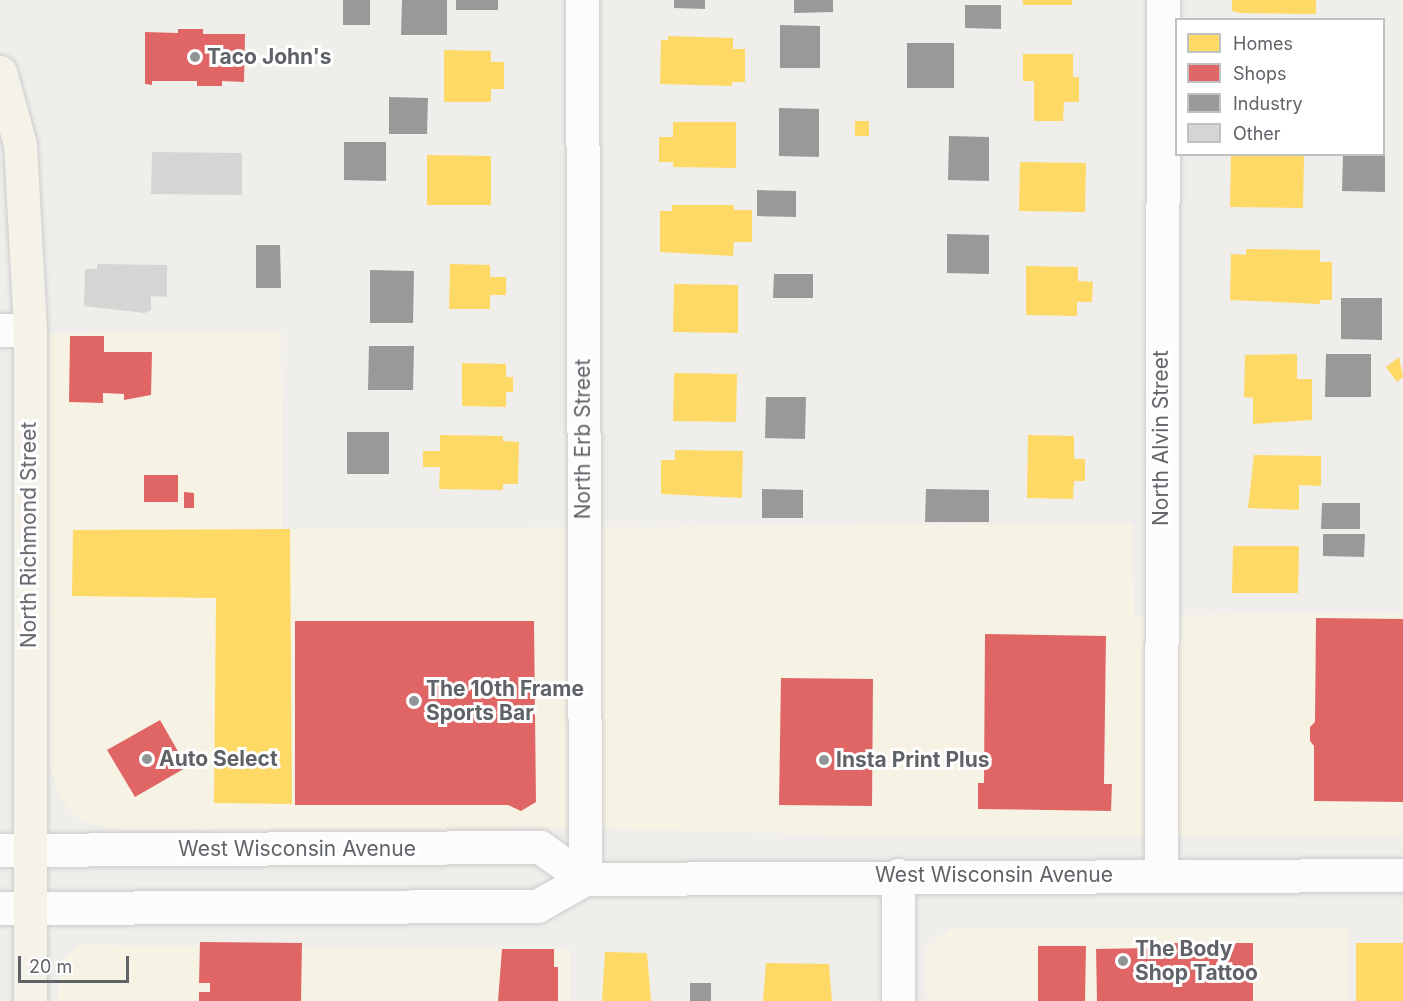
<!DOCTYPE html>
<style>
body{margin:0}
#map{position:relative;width:1403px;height:1001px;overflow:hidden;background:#efeeea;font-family:Inter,sans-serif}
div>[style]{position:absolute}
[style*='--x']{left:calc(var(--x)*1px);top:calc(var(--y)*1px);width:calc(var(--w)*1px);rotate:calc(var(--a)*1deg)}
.commercial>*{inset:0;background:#f7f3e4}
.homes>*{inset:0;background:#ffd966}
.shops>*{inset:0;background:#e06666}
.industry>*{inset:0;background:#999}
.building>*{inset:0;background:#d6d5d3}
.roads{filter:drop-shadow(0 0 2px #cbcccc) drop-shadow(0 0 2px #cbcccc)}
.minor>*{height:33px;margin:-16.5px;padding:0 16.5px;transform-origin:16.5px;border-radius:16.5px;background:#fdfcfc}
.secondary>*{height:33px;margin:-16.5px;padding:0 16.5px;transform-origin:16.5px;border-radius:16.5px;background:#fdfcfc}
.primary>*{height:33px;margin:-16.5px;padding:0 16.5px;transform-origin:16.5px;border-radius:16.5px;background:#f4f2e9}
.dots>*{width:16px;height:16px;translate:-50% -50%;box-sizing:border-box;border:3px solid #fff;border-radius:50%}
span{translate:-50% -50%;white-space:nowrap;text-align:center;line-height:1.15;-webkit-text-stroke:6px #fff;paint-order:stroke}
.poi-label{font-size:21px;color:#5f6368;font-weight:700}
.left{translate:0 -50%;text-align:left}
.street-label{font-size:21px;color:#5f6368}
.legend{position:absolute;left:1175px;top:18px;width:210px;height:138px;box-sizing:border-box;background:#fff;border:2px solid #bfc1c3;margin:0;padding:8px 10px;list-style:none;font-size:18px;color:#5f6368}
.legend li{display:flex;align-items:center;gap:12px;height:30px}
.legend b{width:30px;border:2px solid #bfc1c3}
.scale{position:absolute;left:18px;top:956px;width:111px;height:27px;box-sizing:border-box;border:3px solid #5f6368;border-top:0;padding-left:8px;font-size:18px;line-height:21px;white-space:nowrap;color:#5f6368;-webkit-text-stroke:4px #fff;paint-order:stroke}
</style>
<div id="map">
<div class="commercial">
<i style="clip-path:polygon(281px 332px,282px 529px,1132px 524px,1134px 615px,1403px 614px,1403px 836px,853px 835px,529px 827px,127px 830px,88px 824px,73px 814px,59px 796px,50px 766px,49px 334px)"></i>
<i style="clip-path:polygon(951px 928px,1347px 928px,1348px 1001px,927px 1001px,926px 948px)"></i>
<i style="clip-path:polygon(78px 945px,570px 950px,570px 1001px,58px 1001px,60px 962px)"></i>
</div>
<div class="homes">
<i style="clip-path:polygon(1023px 0,1072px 0,1072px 5px,1023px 5px)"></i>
<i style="clip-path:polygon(1232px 0,1316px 0,1316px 14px,1241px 13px,1232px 11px)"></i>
<i style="clip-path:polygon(668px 36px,733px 38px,733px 49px,745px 49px,745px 82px,732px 82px,732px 86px,660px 84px,661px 40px,668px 40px)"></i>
<i style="clip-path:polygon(444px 50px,491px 51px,491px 62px,504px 62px,504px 89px,491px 89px,491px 102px,444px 102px)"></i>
<i style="clip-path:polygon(1023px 54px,1073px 54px,1073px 77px,1079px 77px,1079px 102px,1064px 102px,1063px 121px,1034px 121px,1034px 81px,1023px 81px)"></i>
<i style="clip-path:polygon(855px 121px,869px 121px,869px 136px,855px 136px)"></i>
<i style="clip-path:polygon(673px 122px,736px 122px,736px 168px,673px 167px,673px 162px,659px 162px,659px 137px,673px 137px)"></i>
<i style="clip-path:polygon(1231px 154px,1304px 156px,1303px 208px,1230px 207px)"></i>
<i style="clip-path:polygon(427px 155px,491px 156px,491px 205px,427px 205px)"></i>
<i style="clip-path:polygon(1020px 162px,1086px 163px,1085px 212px,1019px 211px)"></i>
<i style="clip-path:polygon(672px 205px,734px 205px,734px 210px,752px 210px,752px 242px,734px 242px,733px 256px,660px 252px,660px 211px,672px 211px)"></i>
<i style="clip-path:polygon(1246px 249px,1320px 250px,1320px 262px,1332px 262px,1332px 300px,1320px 300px,1320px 304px,1230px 300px,1231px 254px,1246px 255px)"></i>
<i style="clip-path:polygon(450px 264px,490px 265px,490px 277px,506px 277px,506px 295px,490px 295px,490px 309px,449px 309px)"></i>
<i style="clip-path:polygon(1026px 266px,1078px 267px,1078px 281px,1093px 282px,1092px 302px,1077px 302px,1077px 316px,1026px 315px)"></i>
<i style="clip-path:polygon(674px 284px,738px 285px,738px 333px,673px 332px)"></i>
<i style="clip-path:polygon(1297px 354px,1297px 379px,1312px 379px,1312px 420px,1253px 424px,1253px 398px,1244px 397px,1245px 355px)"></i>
<i style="clip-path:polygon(1399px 357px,1403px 377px,1397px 382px,1386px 367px)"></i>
<i style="clip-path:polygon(462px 363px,506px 364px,506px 377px,513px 377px,513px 392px,506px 392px,506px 407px,462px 406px)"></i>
<i style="clip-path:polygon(674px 373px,737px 374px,736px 422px,673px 421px)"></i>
<i style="clip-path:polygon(440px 435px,503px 436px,503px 441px,519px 442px,518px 484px,503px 484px,503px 490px,439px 489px,440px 467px,423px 467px,423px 451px,440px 451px)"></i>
<i style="clip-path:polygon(1028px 435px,1074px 436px,1074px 459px,1085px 459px,1085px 481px,1074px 481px,1073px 499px,1027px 498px)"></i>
<i style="clip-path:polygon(675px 450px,743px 451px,742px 498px,661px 494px,661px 460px,675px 460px)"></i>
<i style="clip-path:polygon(1254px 455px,1321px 456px,1321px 486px,1299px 485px,1299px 510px,1248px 508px)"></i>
<i style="clip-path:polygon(290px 529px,292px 804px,214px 803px,216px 598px,72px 596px,73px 530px)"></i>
<i style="clip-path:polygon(1233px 546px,1299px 546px,1298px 593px,1232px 593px)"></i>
<i style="clip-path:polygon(1356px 943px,1403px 943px,1403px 1001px,1356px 1001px)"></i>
<i style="clip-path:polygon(605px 952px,647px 953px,651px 1001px,602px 1001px)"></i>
<i style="clip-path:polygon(766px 963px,829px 964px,832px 1001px,763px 1001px)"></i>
</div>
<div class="shops">
<i style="clip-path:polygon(178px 29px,203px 29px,203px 34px,245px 34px,244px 82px,222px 81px,222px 86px,197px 86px,197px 81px,152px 81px,152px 85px,145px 84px,145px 32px,178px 33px)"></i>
<i style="clip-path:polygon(70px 336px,104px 336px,104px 352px,152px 352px,151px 395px,124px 400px,124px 394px,103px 393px,103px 403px,69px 402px)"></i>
<i style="clip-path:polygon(144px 475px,178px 475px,178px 502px,144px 502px)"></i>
<i style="clip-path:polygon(184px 492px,194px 493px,194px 508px,184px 508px)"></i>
<i style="clip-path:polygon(1316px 618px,1403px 619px,1403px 802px,1314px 801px,1314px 746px,1310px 741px,1310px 727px,1315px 722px)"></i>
<i style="clip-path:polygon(295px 621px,534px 621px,536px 802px,521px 811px,508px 805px,295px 805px)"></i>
<i style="clip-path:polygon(985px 634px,1106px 636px,1104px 784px,1112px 784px,1111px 811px,978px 809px,978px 783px,984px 783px)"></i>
<i style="clip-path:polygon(781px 678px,873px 679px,872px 806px,779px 805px)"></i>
<i style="clip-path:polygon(160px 720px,187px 767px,135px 797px,107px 750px)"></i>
<i style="clip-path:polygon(200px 942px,302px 943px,301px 1001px,199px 1001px,199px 992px,210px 992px,210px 983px,199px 983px)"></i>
<i style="clip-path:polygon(1152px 943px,1253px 943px,1253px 1001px,1097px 1001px,1096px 949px,1152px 948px)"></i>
<i style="clip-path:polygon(1038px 946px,1086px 946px,1085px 1001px,1038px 1001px)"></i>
<i style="clip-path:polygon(502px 949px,554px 949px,554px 967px,558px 967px,558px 1001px,498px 1001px)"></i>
</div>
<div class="industry">
<i style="clip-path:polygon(343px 0,370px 0,370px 25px,343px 25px)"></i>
<i style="clip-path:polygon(402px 0,447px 0,447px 35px,401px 35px)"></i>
<i style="clip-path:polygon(456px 0,498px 0,498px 10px,456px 10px)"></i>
<i style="clip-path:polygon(674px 0,705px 0,705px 9px,674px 8px)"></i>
<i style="clip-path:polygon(794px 0,833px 0,833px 12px,794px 13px)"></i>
<i style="clip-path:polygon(965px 5px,1001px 5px,1001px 29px,965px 28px)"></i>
<i style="clip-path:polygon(780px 25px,820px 26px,820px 68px,780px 68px)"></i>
<i style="clip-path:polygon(907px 43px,954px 43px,954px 88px,907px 88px)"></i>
<i style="clip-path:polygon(389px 97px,428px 98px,427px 134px,389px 134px)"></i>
<i style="clip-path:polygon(779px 108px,819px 109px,819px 157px,779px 156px)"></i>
<i style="clip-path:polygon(949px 136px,989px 137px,989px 181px,948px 180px)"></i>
<i style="clip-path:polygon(344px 142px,386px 142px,386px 181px,344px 180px)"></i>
<i style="clip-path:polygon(1343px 154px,1385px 154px,1385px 192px,1342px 191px)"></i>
<i style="clip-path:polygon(757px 190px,796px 191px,796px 217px,757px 216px)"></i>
<i style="clip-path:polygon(947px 234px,989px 235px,989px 274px,947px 273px)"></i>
<i style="clip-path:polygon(256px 245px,280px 245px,281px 288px,256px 288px)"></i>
<i style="clip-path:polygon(370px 270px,414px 271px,413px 323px,370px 323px)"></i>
<i style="clip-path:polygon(774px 274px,813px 274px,813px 298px,773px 298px)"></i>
<i style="clip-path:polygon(1341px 298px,1382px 298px,1382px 340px,1341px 339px)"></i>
<i style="clip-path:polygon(369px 346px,414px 346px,413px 390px,368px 390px)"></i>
<i style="clip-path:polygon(1326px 354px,1371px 354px,1371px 397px,1325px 397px)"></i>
<i style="clip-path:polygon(766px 397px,806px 397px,805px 439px,765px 438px)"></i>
<i style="clip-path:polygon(347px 432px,389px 432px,389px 474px,347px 474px)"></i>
<i style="clip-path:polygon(762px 489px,803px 490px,803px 518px,762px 518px)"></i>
<i style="clip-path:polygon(926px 489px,989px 490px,989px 522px,925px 522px)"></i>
<i style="clip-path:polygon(1322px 503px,1360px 503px,1360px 529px,1321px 529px)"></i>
<i style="clip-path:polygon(1323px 534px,1365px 534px,1364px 557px,1323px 556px)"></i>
<i style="clip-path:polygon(690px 983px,711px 983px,711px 1001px,690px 1001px)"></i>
</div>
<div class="building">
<i style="clip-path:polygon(152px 152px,242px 153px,242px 195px,151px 194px)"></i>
<i style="clip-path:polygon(97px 264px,167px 265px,167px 297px,151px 296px,151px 310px,145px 313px,84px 306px,85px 269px,97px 269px)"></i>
</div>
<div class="roads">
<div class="minor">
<i style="--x:582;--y:0;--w:879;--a:89.8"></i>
<i style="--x:0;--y:330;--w:30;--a:0"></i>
<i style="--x:1161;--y:875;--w:875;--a:-89.87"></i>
<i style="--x:898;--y:1001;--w:126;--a:-90"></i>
</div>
<div class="secondary">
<i style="--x:0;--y:850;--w:540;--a:-0.32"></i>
<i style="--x:540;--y:847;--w:55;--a:35.4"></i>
<i style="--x:0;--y:908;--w:537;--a:-0.21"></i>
<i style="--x:537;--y:906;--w:55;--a:-29.4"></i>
<i style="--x:585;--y:879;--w:818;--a:-0.28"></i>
</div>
<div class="primary">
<i style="--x:0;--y:72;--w:75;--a:74.5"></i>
<i style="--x:20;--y:144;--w:186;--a:86.9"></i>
<i style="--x:30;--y:330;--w:671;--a:90"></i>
</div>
</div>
<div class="dots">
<i style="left:195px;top:57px;background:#919496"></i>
<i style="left:414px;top:701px;background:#919496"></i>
<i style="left:147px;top:759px;background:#919496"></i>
<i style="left:824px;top:760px;background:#919496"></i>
<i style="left:1123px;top:961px;background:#919496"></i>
</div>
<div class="poi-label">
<span class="left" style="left:207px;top:57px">Taco John's</span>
<span class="left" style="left:426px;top:701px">The 10th Frame<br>Sports Bar</span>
<span class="left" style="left:159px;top:759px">Auto Select</span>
<span class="left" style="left:836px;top:760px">Insta Print Plus</span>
<span class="left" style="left:1135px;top:961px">The Body<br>Shop Tattoo</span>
</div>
<div class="street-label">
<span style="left:1161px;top:438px;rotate:-90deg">North Alvin Street</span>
<span style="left:583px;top:439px;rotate:-90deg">North Erb Street</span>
<span style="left:29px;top:535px;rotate:-90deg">North Richmond Street</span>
<span style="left:297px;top:849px">West Wisconsin Avenue</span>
<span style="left:994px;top:875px">West Wisconsin Avenue</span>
</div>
<ul class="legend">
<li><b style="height:16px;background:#ffd966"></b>Homes</li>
<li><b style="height:16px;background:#e06666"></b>Shops</li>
<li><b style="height:16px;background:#999"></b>Industry</li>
<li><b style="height:16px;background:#d6d5d3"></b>Other</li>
</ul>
<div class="scale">20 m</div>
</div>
